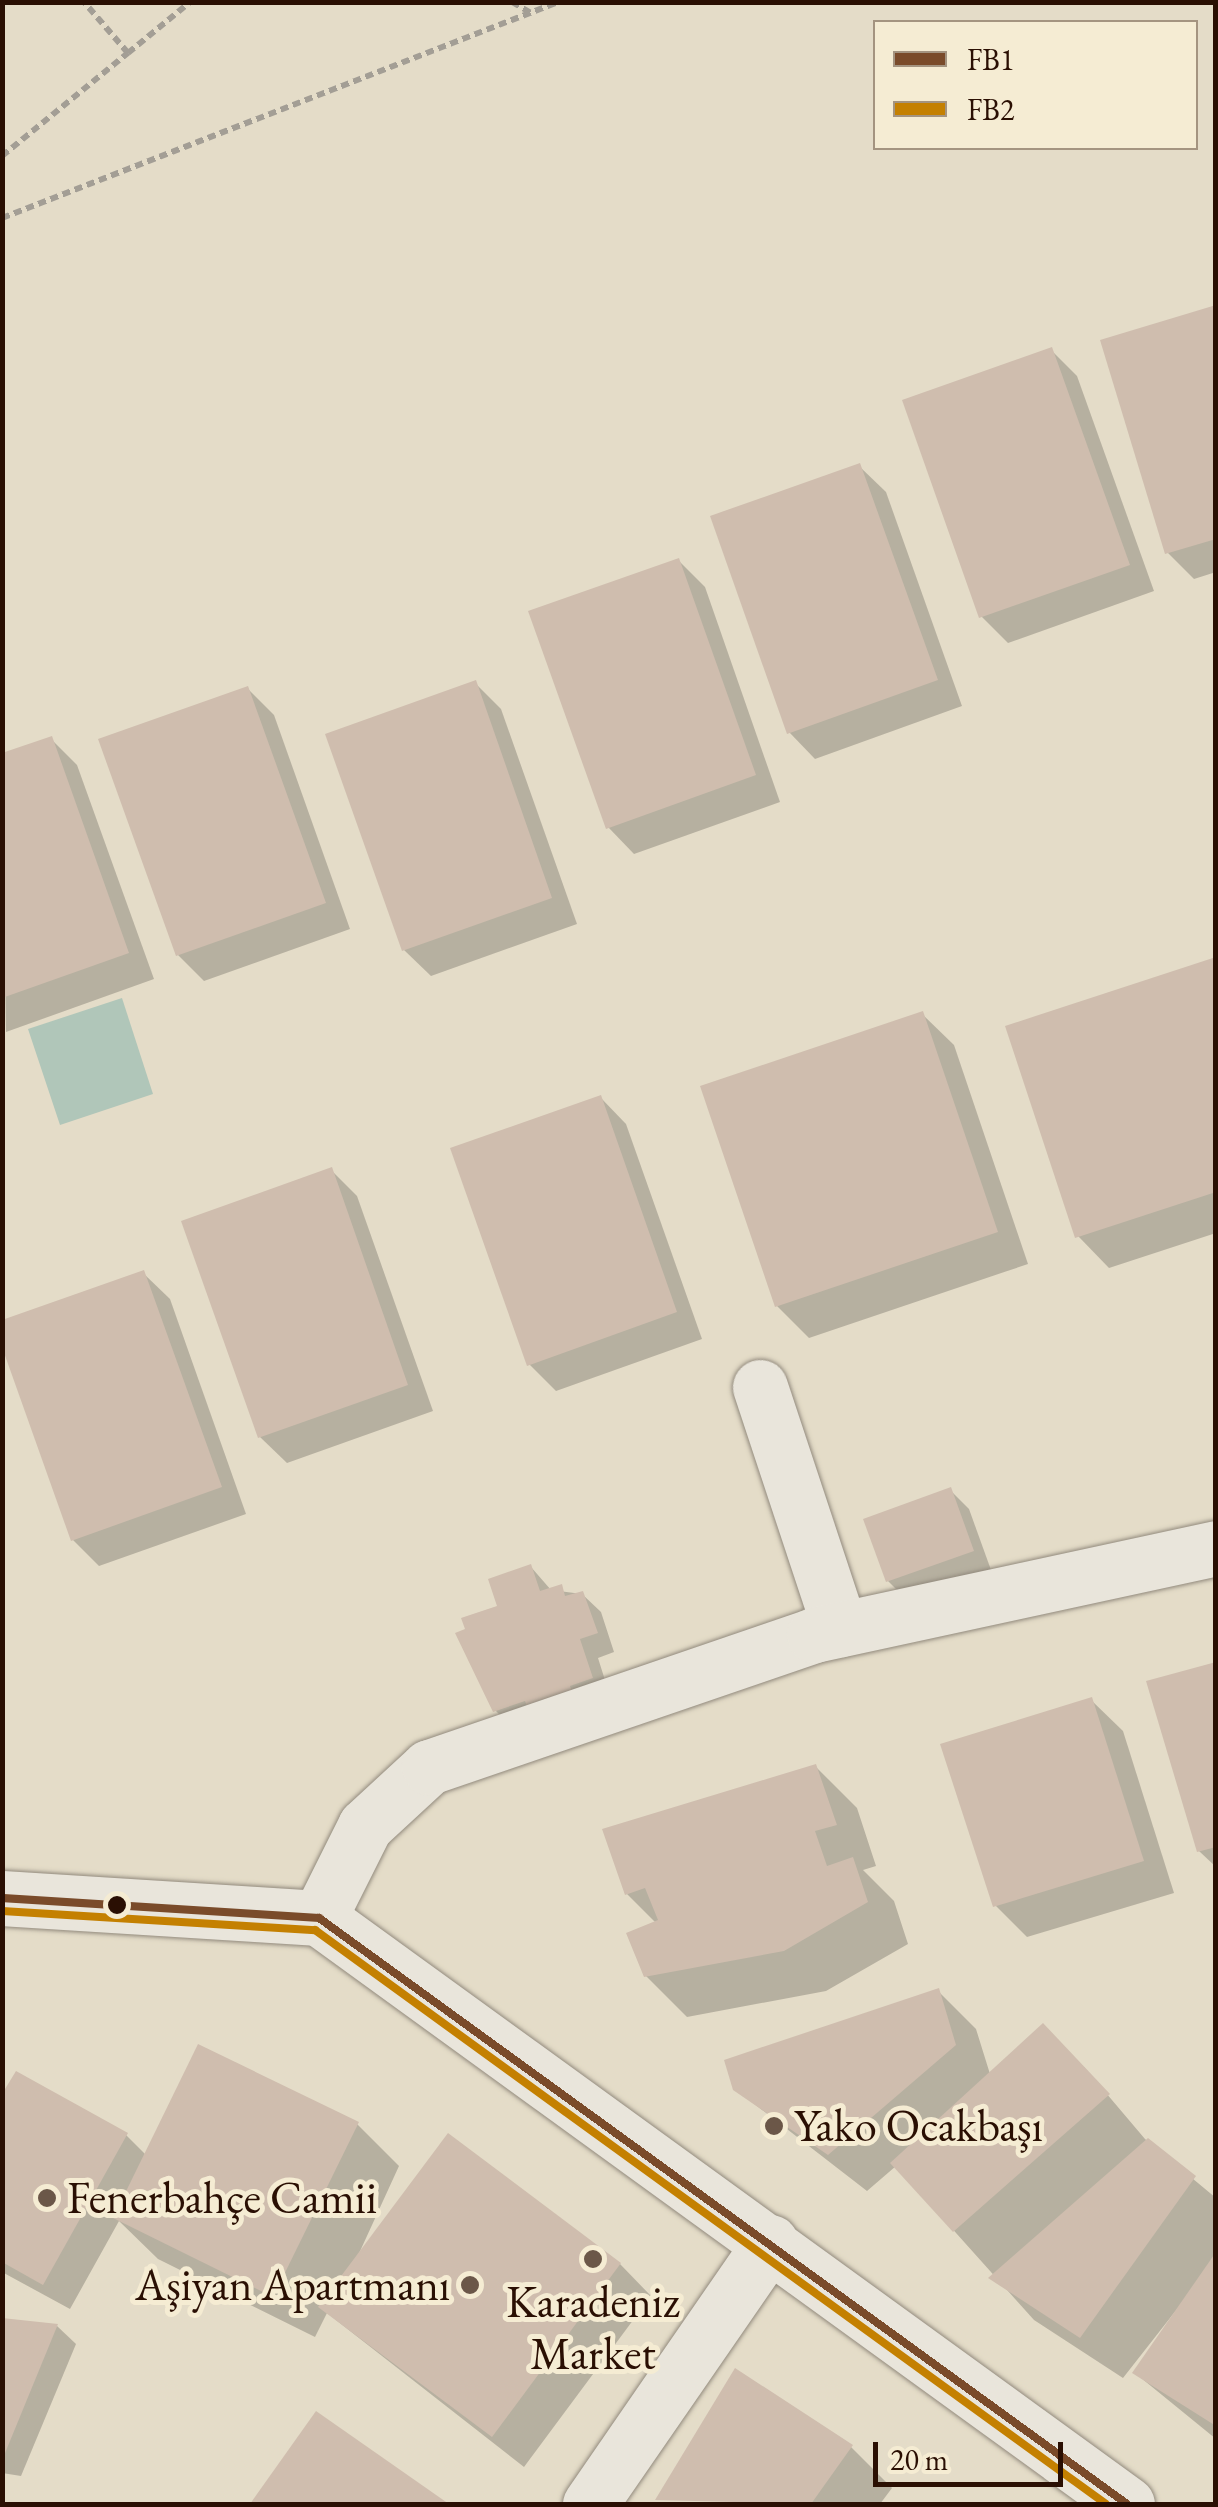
<!DOCTYPE html>
<meta charset="utf-8">
<style>
body{margin:0}
#map{position:relative;width:1218px;height:2507px;overflow:hidden;background:#e4dcc8;font-family:"EB Garamond",serif}
div>[style]{position:absolute}
[style*='--x']{left:calc(var(--x)*1px);top:calc(var(--y)*1px);width:calc(var(--w)*1px);rotate:calc(var(--a)*1deg)}
.water>*{inset:0;background:#b0c6b9}
.shadow>*{inset:0;background:#0003}
.building>*{inset:0;background:#cfbdae}
.path>*{height:6px;margin-top:-3px;transform-origin:0;background:repeating-linear-gradient(90deg,#a39e95 0 8px,transparent 0 13px)}
.roads{filter:drop-shadow(0 0 2px #928a7d) drop-shadow(0 0 2px #928a7d)}
.minor>*{height:55px;margin:-27.5px;padding:0 27.5px;transform-origin:27.5px;border-radius:27.5px;background:#e9e5db}
.bus-1>*{height:8px;margin:-4px;padding:0 4px;transform-origin:4px;border-radius:4px;background:#7a4b2a}
.bus-2>*{height:8px;margin:-4px;padding:0 4px;transform-origin:4px;border-radius:4px;background:#c48001}
.dots>*{width:28px;height:28px;translate:-50% -50%;box-sizing:border-box;border:5px solid #f5ecd3;border-radius:50%}
span{translate:-50% -50%;white-space:nowrap;text-align:center;line-height:1.15;-webkit-text-stroke:10px #f5ecd3;paint-order:stroke}
.poi-label{font-size:45px;color:#2a0f03}
.left{translate:0 -50%;text-align:left}
.right{translate:-100% -50%;text-align:right}
.frame{position:absolute;inset:0;border:5px solid #2a0f03;pointer-events:none}
.legend{position:absolute;left:873px;top:20px;width:325px;height:130px;box-sizing:border-box;background:#f5ecd3;border:2px solid #a49480;margin:0;padding:12px 18px;list-style:none;font-size:30px;color:#2a0f03}
.legend li{display:flex;align-items:center;gap:20px;height:50px}
.legend b{width:50px;border:2px solid #a49480}
.scale{position:absolute;left:873px;top:2442px;width:190px;height:45px;box-sizing:border-box;border:5px solid #2a0f03;border-top:0;padding-left:12px;font-size:30px;line-height:35px;white-space:nowrap;color:#2a0f03;-webkit-text-stroke:8px #f5ecd3;paint-order:stroke}
</style>
<div id="map">
<div class="water">
<i style="clip-path:polygon(122px 998px,153px 1094px,60px 1125px,28px 1029px)"></i>
</div>
<div class="shadow">
<i style="clip-path:polygon(1216px 307px,1216px 572px,1194px 579px,1168px 553px)"></i>
<i style="clip-path:polygon(1051px 350px,1077px 376px,1154px 591px,1008px 643px,981px 616px)"></i>
<i style="clip-path:polygon(859px 466px,886px 492px,962px 706px,815px 759px,789px 732px)"></i>
<i style="clip-path:polygon(678px 560px,705px 587px,780px 802px,634px 854px,608px 827px)"></i>
<i style="clip-path:polygon(475px 683px,501px 709px,577px 924px,431px 976px,404px 950px)"></i>
<i style="clip-path:polygon(248px 689px,274px 715px,350px 929px,204px 981px,178px 955px)"></i>
<i style="clip-path:polygon(51px 739px,77px 765px,154px 979px,6px 1032px,2px 756px)"></i>
<i style="clip-path:polygon(1216px 959px,1216px 1233px,1109px 1268px,1078px 1236px)"></i>
<i style="clip-path:polygon(922px 1014px,954px 1045px,1028px 1264px,809px 1338px,777px 1306px)"></i>
<i style="clip-path:polygon(600px 1097px,626px 1124px,702px 1339px,556px 1391px,529px 1364px)"></i>
<i style="clip-path:polygon(331px 1170px,357px 1196px,433px 1411px,287px 1463px,260px 1437px)"></i>
<i style="clip-path:polygon(143px 1273px,170px 1299px,246px 1514px,99px 1566px,73px 1540px)"></i>
<i style="clip-path:polygon(950px 1490px,969px 1509px,991px 1570px,907px 1600px,888px 1581px)"></i>
<i style="clip-path:polygon(531px 1567px,551px 1590px,582px 1594px,601px 1612px,614px 1652px,598px 1658px,610px 1696px,514px 1729px,495px 1710px,500px 1607px)"></i>
<i style="clip-path:polygon(1216px 1665px,1216px 1867px,1199px 1851px)"></i>
<i style="clip-path:polygon(1091px 1700px,1123px 1731px,1174px 1893px,1027px 1937px,995px 1905px)"></i>
<i style="clip-path:polygon(816px 1767px,857px 1808px,876px 1866px,863px 1870px,894px 1901px,908px 1944px,826px 1991px,687px 2017px,646px 1976px,656px 1923px,627px 1894px)"></i>
<i style="clip-path:polygon(938px 1991px,976px 2029px,990px 2074px,1084px 2067px,1145px 2139px,1216px 2198px,1216px 2439px,1135px 2373px,1192px 2290px,1123px 2378px,1034px 2320px,896px 2166px,867px 2191px,735px 2089px)"></i>
<i style="clip-path:polygon(2px 2099px,126px 2135px,146px 2155px,357px 2124px,399px 2166px,356px 2260px,620px 2264px,651px 2296px,524px 2467px,327px 2313px,315px 2337px,158px 2259px,119px 2221px,70px 2309px,2px 2272px)"></i>
<i style="clip-path:polygon(2px 2321px,57px 2326px,76px 2344px,21px 2476px,2px 2473px)"></i>
<i style="clip-path:polygon(317px 2414px,445px 2504px,254px 2504px)"></i>
<i style="clip-path:polygon(851px 2447px,892px 2488px,880px 2504px,658px 2499px)"></i>
</div>
<div class="building">
<i style="clip-path:polygon(1216px 305px,1216px 539px,1165px 554px,1100px 340px)"></i>
<i style="clip-path:polygon(1052px 347px,1130px 565px,979px 618px,902px 400px)"></i>
<i style="clip-path:polygon(860px 463px,938px 680px,787px 734px,710px 516px)"></i>
<i style="clip-path:polygon(679px 558px,756px 775px,606px 829px,528px 611px)"></i>
<i style="clip-path:polygon(476px 680px,552px 898px,402px 951px,325px 734px)"></i>
<i style="clip-path:polygon(248px 686px,326px 903px,176px 956px,98px 739px)"></i>
<i style="clip-path:polygon(52px 736px,129px 953px,2px 998px,2px 753px)"></i>
<i style="clip-path:polygon(1216px 957px,1216px 1192px,1075px 1238px,1005px 1026px)"></i>
<i style="clip-path:polygon(923px 1011px,998px 1232px,775px 1307px,700px 1086px)"></i>
<i style="clip-path:polygon(601px 1095px,677px 1312px,527px 1366px,450px 1148px)"></i>
<i style="clip-path:polygon(332px 1167px,408px 1385px,258px 1438px,181px 1221px)"></i>
<i style="clip-path:polygon(144px 1270px,222px 1487px,71px 1541px,2px 1347px,2px 1320px)"></i>
<i style="clip-path:polygon(951px 1487px,974px 1551px,886px 1582px,863px 1519px)"></i>
<i style="clip-path:polygon(531px 1564px,540px 1591px,562px 1584px,565px 1596px,583px 1591px,598px 1633px,580px 1639px,593px 1678px,570px 1686px,576px 1702px,531px 1717px,525px 1701px,493px 1712px,455px 1633px,465px 1629px,461px 1618px,497px 1606px,488px 1579px)"></i>
<i style="clip-path:polygon(1216px 1662px,1216px 1847px,1197px 1852px,1146px 1681px)"></i>
<i style="clip-path:polygon(1092px 1697px,1144px 1861px,993px 1907px,940px 1744px)"></i>
<i style="clip-path:polygon(816px 1764px,837px 1825px,815px 1831px,827px 1866px,853px 1857px,868px 1902px,784px 1951px,644px 1977px,626px 1933px,658px 1920px,645px 1888px,625px 1895px,602px 1829px)"></i>
<i style="clip-path:polygon(939px 1988px,956px 2045px,828px 2155px,733px 2090px,724px 2060px)"></i>
<i style="clip-path:polygon(1043px 2023px,1110px 2094px,953px 2232px,890px 2163px)"></i>
<i style="clip-path:polygon(198px 2044px,359px 2122px,273px 2297px,113px 2218px)"></i>
<i style="clip-path:polygon(16px 2071px,128px 2133px,43px 2285px,2px 2262px,2px 2094px)"></i>
<i style="clip-path:polygon(448px 2133px,621px 2263px,492px 2437px,318px 2307px)"></i>
<i style="clip-path:polygon(1148px 2138px,1196px 2176px,1080px 2338px,988px 2278px)"></i>
<i style="clip-path:polygon(1216px 2252px,1216px 2426px,1132px 2373px)"></i>
<i style="clip-path:polygon(2px 2318px,58px 2324px,3px 2458px,2px 2458px)"></i>
<i style="clip-path:polygon(735px 2368px,853px 2445px,811px 2504px,655px 2500px)"></i>
<i style="clip-path:polygon(316px 2411px,449px 2504px,250px 2504px)"></i>
</div>
<div class="path">
<i style="--x:512;--y:2;--w:22;--a:30"></i>
<i style="--x:128;--y:53;--w:80;--a:-39.4"></i>
<i style="--x:2;--y:156;--w:163;--a:-39.3"></i>
<i style="--x:128;--y:53;--w:67;--a:-130.8"></i>
<i style="--x:2;--y:218;--w:596;--a:-21.23"></i>
</div>
<div class="roads">
<div class="minor">
<i style="--x:760;--y:1387;--w:255;--a:71.7"></i>
<i style="--x:2;--y:1898;--w:318;--a:3.6"></i>
<i style="--x:319;--y:1918;--w:998;--a:35.95"></i>
<i style="--x:319;--y:1918;--w:103;--a:-63.4"></i>
<i style="--x:365;--y:1826;--w:87;--a:-42.7"></i>
<i style="--x:429;--y:1767;--w:407;--a:-18.9"></i>
<i style="--x:814;--y:1635;--w:411;--a:-12.2"></i>
<i style="--x:590;--y:2504;--w:318;--a:-55.4"></i>
</div>
</div>
<div class="bus-1">
<i style="--x:2;--y:1898;--w:318;--a:3.6"></i>
<i style="--x:319;--y:1918;--w:998;--a:35.95"></i>
</div>
<div class="bus-2">
<i style="--x:2;--y:1911;--w:314;--a:3.5"></i>
<i style="--x:315;--y:1930;--w:977;--a:35.97"></i>
</div>
<div class="dots">
<i style="left:117px;top:1905px;background:#2a0f03"></i>
<i style="left:774px;top:2126px;background:#6b5748"></i>
<i style="left:47px;top:2198px;background:#6b5748"></i>
<i style="left:593px;top:2259px;background:#6b5748"></i>
<i style="left:470px;top:2285px;background:#6b5748"></i>
</div>
<div class="poi-label">
<span class="left" style="left:794px;top:2126px">Yako Ocakbaşı</span>
<span class="left" style="left:67px;top:2198px">Fenerbahçe Camii</span>
<span class="right" style="left:450px;top:2285px">Aşiyan Apartmanı</span>
<span style="left:593px;top:2328px">Karadeniz<br>Market</span>
</div>
<div class="frame"></div>
<ul class="legend">
<li><b style="height:12px;background:#7a4b2a"></b>FB1</li>
<li><b style="height:12px;background:#c48001"></b>FB2</li>
</ul>
<div class="scale">20 m</div>
</div>
